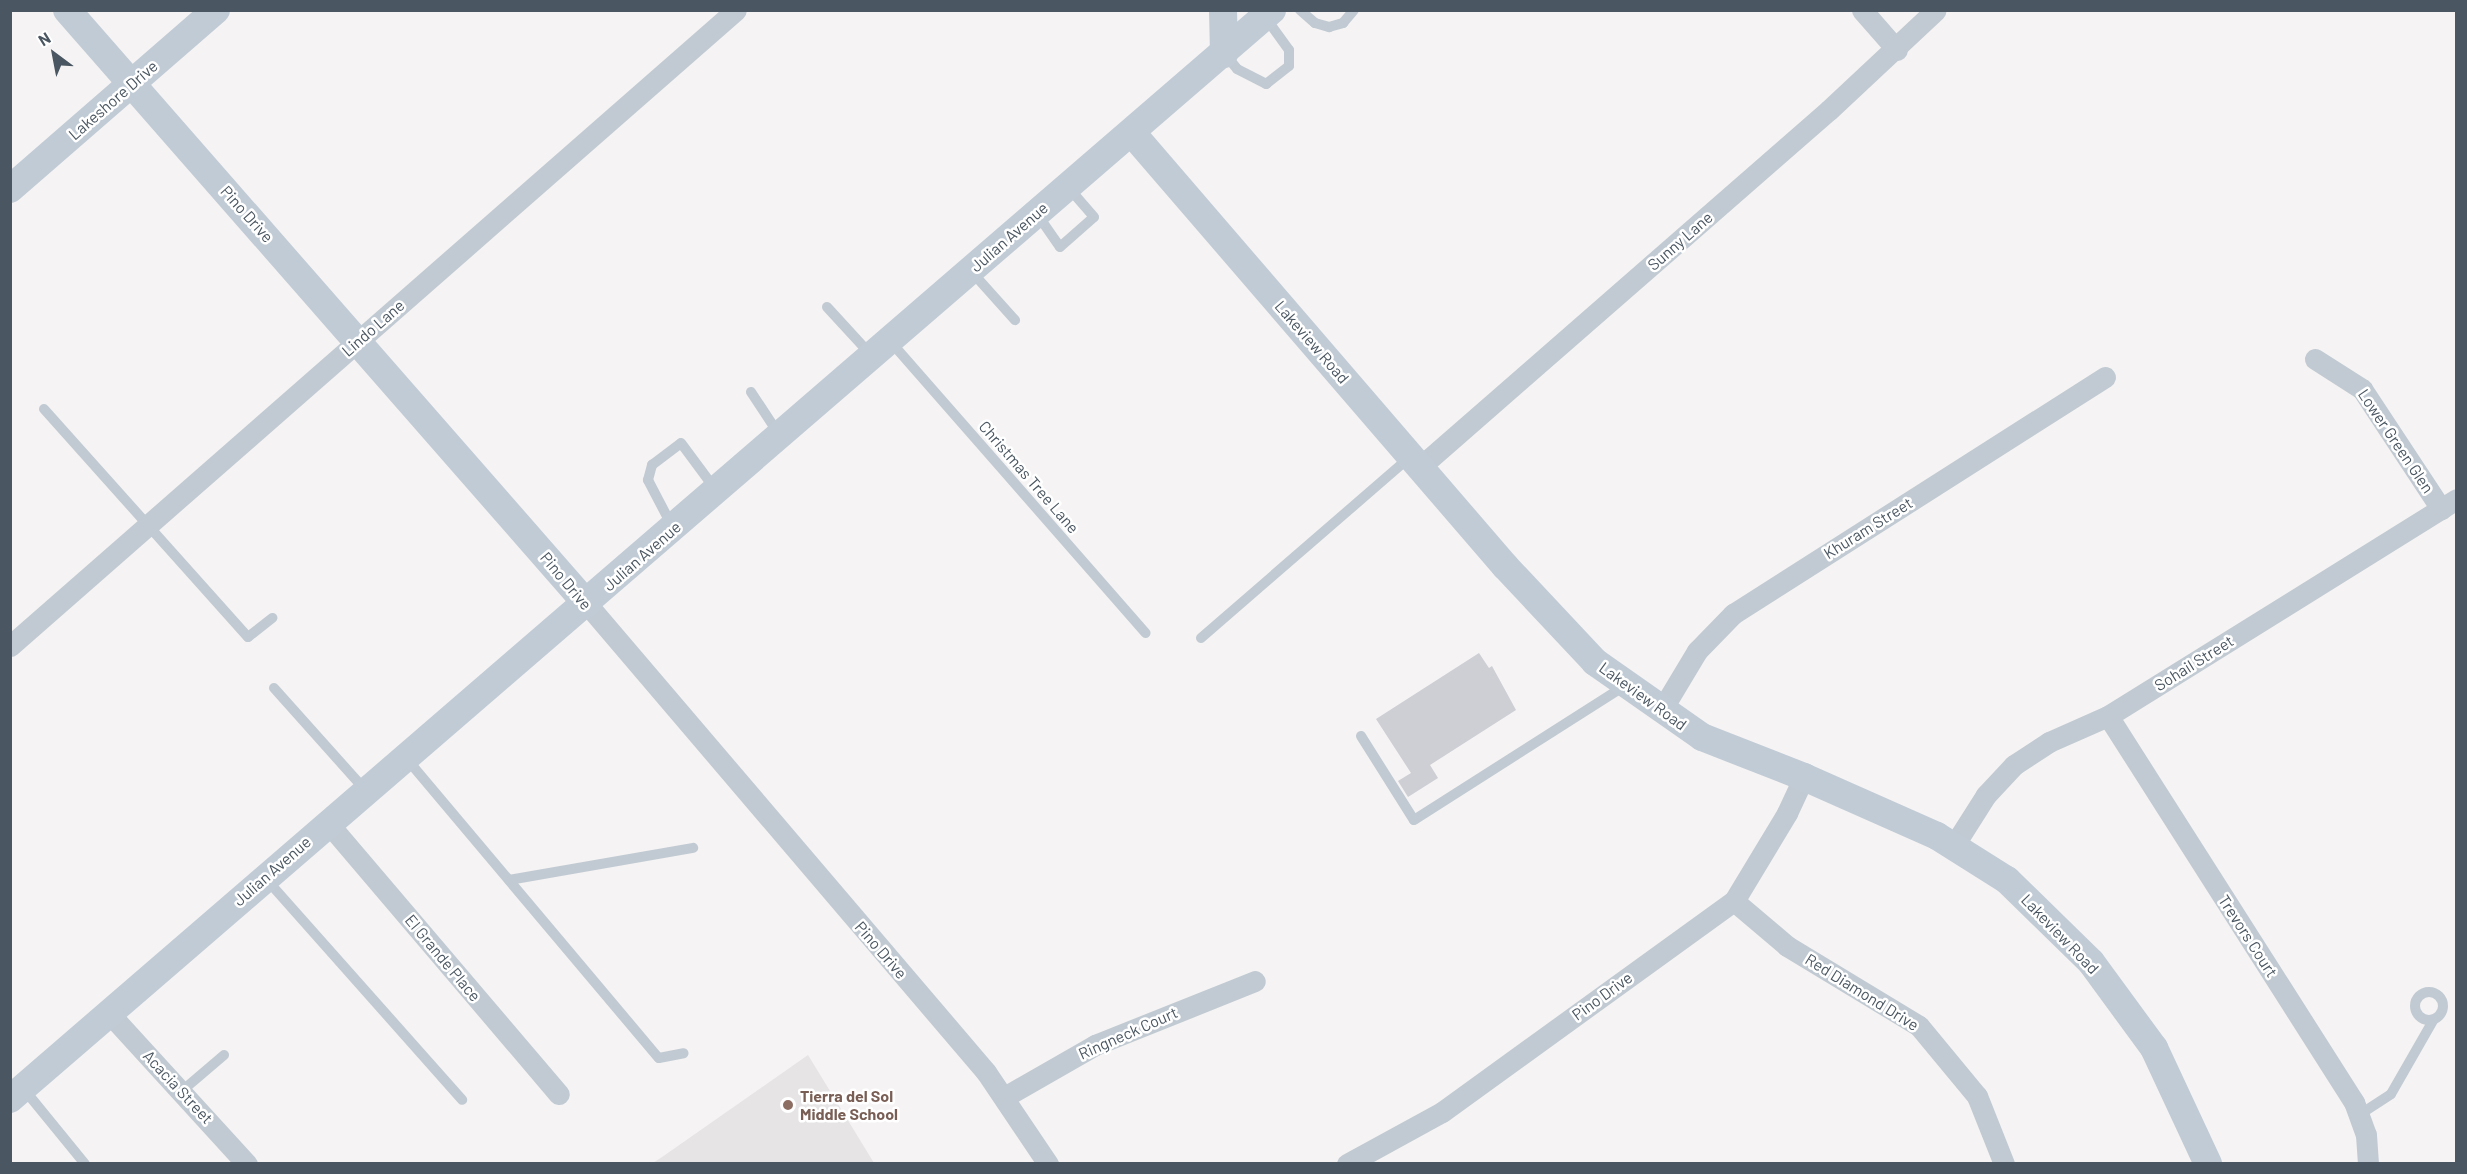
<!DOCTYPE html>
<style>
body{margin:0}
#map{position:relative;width:2467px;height:1174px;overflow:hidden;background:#f5f3f3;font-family:Barlow,sans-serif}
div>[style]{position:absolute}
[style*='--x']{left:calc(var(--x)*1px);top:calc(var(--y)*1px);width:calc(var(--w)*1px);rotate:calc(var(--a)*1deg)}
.education>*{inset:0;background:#e6e4e5}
.building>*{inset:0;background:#cdcfd5}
.lane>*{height:10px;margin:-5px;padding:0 5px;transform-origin:5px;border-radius:5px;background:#c1cad2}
.lane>.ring{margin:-5px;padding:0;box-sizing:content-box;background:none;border:10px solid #c1cad2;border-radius:50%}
.street>*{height:21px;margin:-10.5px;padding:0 10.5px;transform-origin:10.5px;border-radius:10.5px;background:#c1cad2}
.secondary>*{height:28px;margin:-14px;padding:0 14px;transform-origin:14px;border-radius:14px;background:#c1cbd6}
.dots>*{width:16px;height:16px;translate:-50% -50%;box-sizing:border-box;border:3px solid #fff;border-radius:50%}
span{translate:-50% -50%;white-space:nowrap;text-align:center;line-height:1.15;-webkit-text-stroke:5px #fff;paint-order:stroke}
.street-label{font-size:16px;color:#4a5661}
.education-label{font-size:16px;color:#785e54;font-weight:700}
.left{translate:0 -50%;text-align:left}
.frame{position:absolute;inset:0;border:12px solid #4a5661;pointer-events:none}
.north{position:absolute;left:24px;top:24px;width:60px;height:60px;-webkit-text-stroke:4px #fff;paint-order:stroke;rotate:328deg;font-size:16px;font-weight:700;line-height:24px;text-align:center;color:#4a5661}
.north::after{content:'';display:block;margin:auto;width:21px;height:27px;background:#4a5661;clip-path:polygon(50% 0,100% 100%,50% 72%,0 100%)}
</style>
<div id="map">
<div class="education">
<i style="clip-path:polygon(808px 1055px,874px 1163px,653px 1163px,665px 1155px)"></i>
</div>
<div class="building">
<i style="clip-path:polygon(1479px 653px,1489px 668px,1492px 666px,1516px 710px,1430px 765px,1438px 778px,1408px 797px,1398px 781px,1411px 773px,1376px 719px)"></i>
</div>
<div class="lane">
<i style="--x:1300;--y:10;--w:20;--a:41"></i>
<i style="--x:1315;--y:23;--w:15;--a:16"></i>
<i style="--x:1329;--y:27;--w:15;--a:-16"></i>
<i style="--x:1343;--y:23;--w:17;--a:-50"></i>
<i style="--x:1225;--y:54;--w:19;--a:51"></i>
<i style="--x:1237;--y:69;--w:33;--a:27"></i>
<i style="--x:1266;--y:84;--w:29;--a:-38"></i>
<i style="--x:1289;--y:66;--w:16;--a:-90"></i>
<i style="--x:1289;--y:50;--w:41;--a:-126"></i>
<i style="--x:1037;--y:214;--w:40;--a:55.1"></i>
<i style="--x:1060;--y:247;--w:45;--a:-41.4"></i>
<i style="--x:1094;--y:217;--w:40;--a:-131"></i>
<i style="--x:971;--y:271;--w:66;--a:48.1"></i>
<i style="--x:827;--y:307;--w:64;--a:47.5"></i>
<i style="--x:890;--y:341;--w:388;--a:48.8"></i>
<i style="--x:751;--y:392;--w:49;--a:56.6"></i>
<i style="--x:44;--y:409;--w:306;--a:48.2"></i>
<i style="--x:248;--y:637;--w:31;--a:-38"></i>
<i style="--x:672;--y:526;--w:52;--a:-117.6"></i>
<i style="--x:648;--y:480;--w:16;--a:-75"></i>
<i style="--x:652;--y:465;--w:36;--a:-37"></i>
<i style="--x:681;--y:443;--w:57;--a:53.5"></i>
<i style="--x:1201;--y:638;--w:276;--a:-40.9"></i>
<i style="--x:274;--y:688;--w:138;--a:48.2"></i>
<i style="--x:1361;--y:736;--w:99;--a:57.8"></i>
<i style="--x:1414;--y:820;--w:249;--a:-32.5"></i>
<i style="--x:406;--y:758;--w:392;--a:49.9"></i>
<i style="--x:659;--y:1058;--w:25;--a:-11"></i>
<i style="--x:267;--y:880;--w:294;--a:48.4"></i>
<i style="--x:509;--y:880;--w:187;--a:-9.9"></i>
<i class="ring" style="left:2415px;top:992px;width:18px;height:18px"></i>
<i style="--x:23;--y:1088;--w:98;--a:50.8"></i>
<i style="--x:183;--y:1090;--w:54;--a:-40.5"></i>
<i style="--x:2359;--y:1115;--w:38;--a:-33"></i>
<i style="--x:2391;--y:1094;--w:86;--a:-60.2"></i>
</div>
<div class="street">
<i style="--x:1862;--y:10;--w:53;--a:48.8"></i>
<i style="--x:2315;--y:359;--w:56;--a:32.6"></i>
<i style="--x:2362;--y:389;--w:144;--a:56.6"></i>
<i style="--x:1420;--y:467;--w:543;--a:-41.12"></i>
<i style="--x:1829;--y:110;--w:146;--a:-43.1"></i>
<i style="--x:587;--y:604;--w:615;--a:49.55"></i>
<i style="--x:986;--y:1072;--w:111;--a:56"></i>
<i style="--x:10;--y:646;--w:965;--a:-41.22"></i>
<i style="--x:1661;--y:711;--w:70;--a:-59"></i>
<i style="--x:1697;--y:651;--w:52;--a:-45.8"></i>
<i style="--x:1733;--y:614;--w:441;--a:-32.5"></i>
<i style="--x:2108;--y:716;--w:458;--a:57.5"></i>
<i style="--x:2354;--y:1102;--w:35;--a:70"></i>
<i style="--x:2366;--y:1135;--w:29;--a:86"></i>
<i style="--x:328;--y:823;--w:356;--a:49.6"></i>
<i style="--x:1953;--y:847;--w:62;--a:-57.6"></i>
<i style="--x:1986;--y:795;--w:41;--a:-47"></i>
<i style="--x:2014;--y:765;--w:42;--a:-33.3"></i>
<i style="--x:2049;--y:742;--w:64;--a:-23.8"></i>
<i style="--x:2108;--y:716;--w:410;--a:-31.9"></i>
<i style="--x:1734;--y:901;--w:70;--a:40.3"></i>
<i style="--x:1787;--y:946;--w:154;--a:31.2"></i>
<i style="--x:1919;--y:1026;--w:91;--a:50.4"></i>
<i style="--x:1977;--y:1096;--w:73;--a:68.3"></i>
<i style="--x:108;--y:1012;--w:206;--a:47.6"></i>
<i style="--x:1006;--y:1096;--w:103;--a:-29.8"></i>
<i style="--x:1095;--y:1045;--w:172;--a:-21.8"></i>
<i style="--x:1347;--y:1164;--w:108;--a:-28.7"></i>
<i style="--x:1442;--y:1112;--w:360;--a:-35.9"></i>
<i style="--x:1734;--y:901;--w:103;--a:-58.9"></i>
<i style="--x:1787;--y:813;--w:40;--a:-65"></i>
</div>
<div class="secondary">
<i style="--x:67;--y:10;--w:789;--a:48.8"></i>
<i style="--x:1223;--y:10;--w:44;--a:88.7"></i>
<i style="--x:1132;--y:133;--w:572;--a:49.26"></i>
<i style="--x:1505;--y:566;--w:132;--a:46.8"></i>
<i style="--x:1595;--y:662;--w:131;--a:35"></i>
<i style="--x:1702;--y:737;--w:110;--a:21.4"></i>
<i style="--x:1804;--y:777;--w:145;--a:23.9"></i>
<i style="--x:1937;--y:836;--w:83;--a:32.2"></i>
<i style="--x:2007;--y:880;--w:117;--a:44.3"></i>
<i style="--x:2091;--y:962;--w:107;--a:53.8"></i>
<i style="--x:2154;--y:1048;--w:128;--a:65"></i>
<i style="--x:10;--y:189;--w:273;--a:-41"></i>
<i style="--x:10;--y:1099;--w:1667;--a:-40.79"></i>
</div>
<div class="dots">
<i style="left:788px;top:1105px;background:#8d6e63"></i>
</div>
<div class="street-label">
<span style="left:113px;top:100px;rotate:-41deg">Lakeshore Drive</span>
<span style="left:247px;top:214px;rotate:48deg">Pino Drive</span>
<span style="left:1009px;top:237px;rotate:-41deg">Julian Avenue</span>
<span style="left:1680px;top:241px;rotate:-41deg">Sunny Lane</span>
<span style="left:373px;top:328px;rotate:-41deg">Lindo Lane</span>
<span style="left:1312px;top:342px;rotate:49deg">Lakeview Road</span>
<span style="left:2396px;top:441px;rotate:56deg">Lower Green Glen</span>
<span style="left:1029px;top:477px;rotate:49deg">Christmas Tree Lane</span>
<span style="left:1868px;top:528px;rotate:-32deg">Khuram Street</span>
<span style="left:642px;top:556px;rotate:-41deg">Julian Avenue</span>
<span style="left:566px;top:581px;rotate:50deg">Pino Drive</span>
<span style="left:2194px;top:663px;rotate:-32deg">Sohail Street</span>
<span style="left:1643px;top:696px;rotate:36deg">Lakeview Road</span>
<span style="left:272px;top:871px;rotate:-41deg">Julian Avenue</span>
<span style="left:2060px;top:934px;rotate:46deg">Lakeview Road</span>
<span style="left:2248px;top:936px;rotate:57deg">Trevors Court</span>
<span style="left:881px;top:950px;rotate:49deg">Pino Drive</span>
<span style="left:443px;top:958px;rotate:50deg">El Grande Place</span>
<span style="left:1862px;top:992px;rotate:32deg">Red Diamond Drive</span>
<span style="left:1602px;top:996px;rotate:-36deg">Pino Drive</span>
<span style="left:1128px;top:1033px;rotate:-24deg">Ringneck Court</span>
<span style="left:178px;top:1087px;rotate:47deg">Acacia Street</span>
</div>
<div class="education-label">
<span class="left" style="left:800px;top:1105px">Tierra del Sol<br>Middle School</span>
</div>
<div class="frame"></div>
<div class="north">N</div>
</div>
